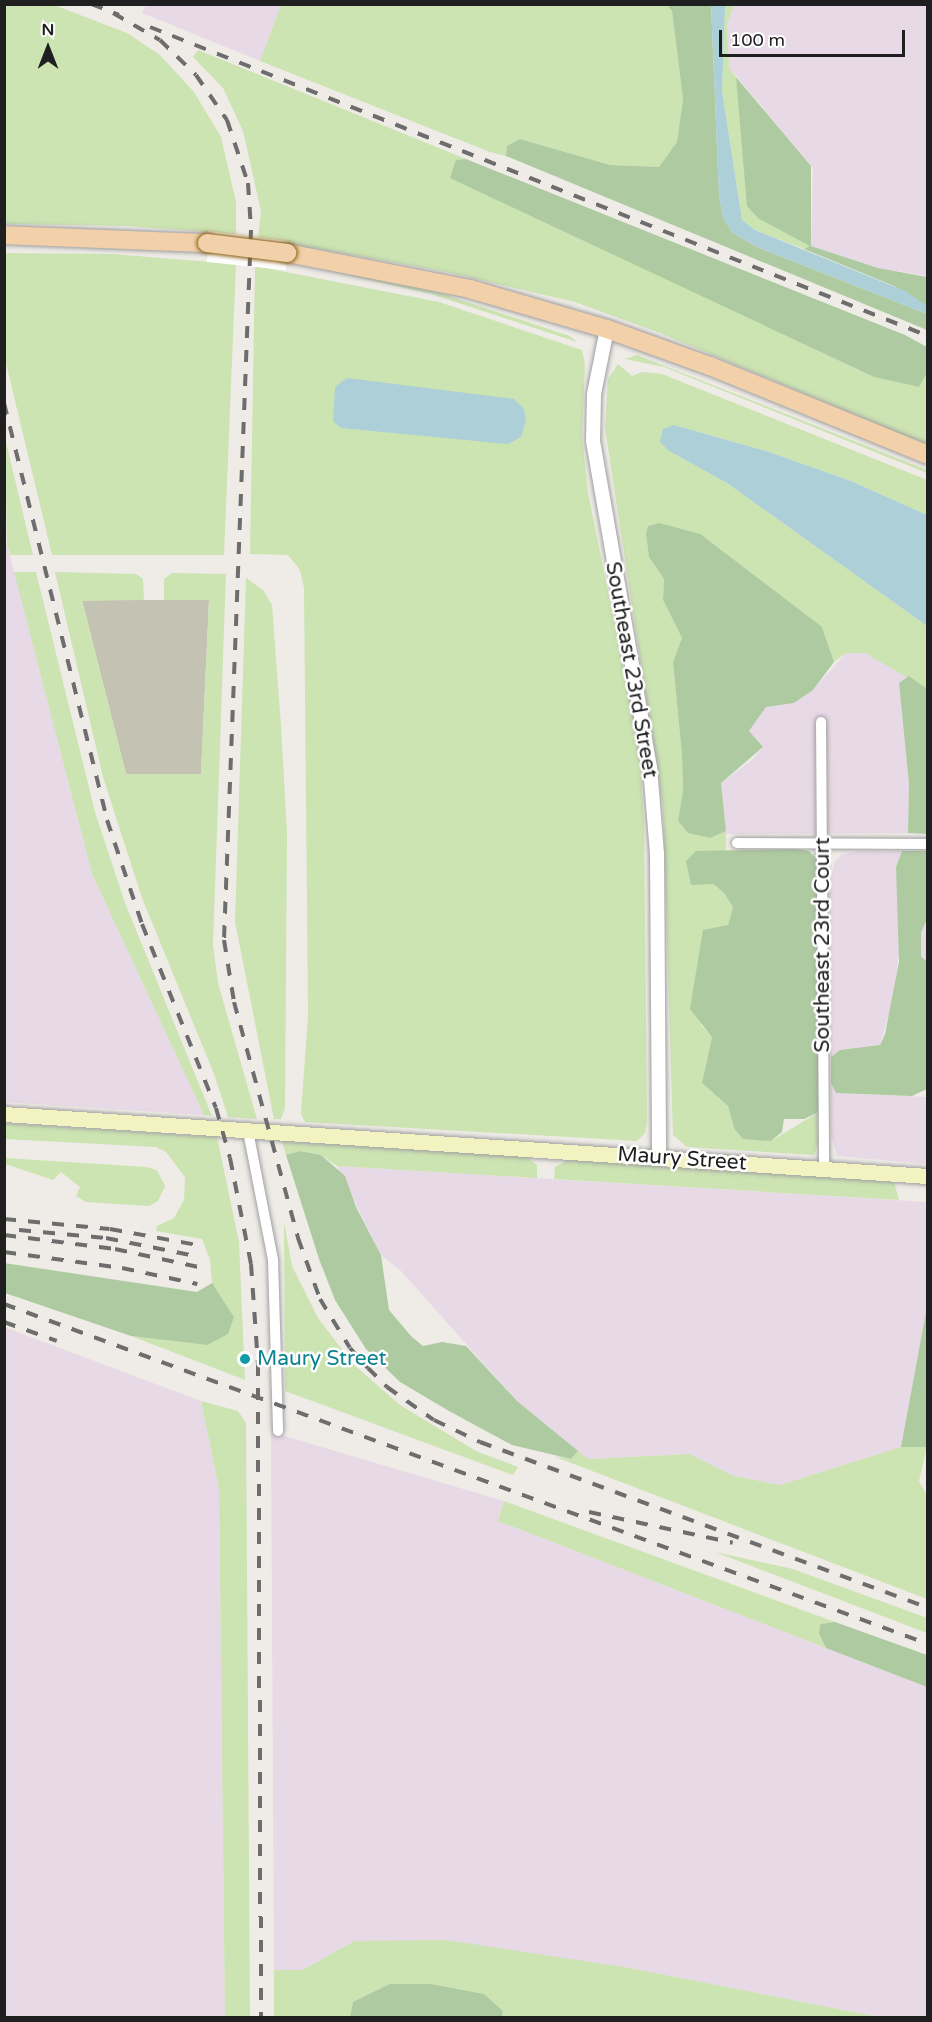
<!DOCTYPE html>
<style>
body{margin:0}
#map{position:relative;width:932px;height:2022px;overflow:hidden;background:#efece7;font-family:"Varela Round",sans-serif}
div>[style]{position:absolute}
[style*='--x']{left:calc(var(--x)*1px);top:calc(var(--y)*1px);width:calc(var(--w)*1px);rotate:calc(var(--a)*1deg)}
.industrial>*{inset:0;background:#e7d9e5}
.construction>*{inset:0;background:#c3c2b3}
.grass>*{inset:0;background:#cce3b2}
.forest>*{inset:0;background:#adcaa0}
.water>*{inset:0;background:#accfd8}
.pier>*{inset:0;background:#fff}
.roads{filter:drop-shadow(0 0 2px #a0a0a0) drop-shadow(0 0 2px #a0a0a0)}
.minor>*{height:10px;margin:-5px;padding:0 5px;transform-origin:5px;border-radius:5px;background:#fff}
.tertiary>*{height:14px;margin:-7px;padding:0 7px;transform-origin:7px;border-radius:7px;background:#fff}
.secondary>*{height:15px;margin:-7.5px;padding:0 7.5px;transform-origin:7.5px;border-radius:7.5px;background:#f2f3c1}
.primary>*{height:18px;margin:-9px;padding:0 9px;transform-origin:9px;border-radius:9px;background:#f2d0a9}
.rail>*{height:4px;margin-top:-2px;transform-origin:0;background:repeating-linear-gradient(90deg,#6d6d6d 0 12px,transparent 0 24px)}
.bridges{filter:drop-shadow(0 0 2px #8a5e10) drop-shadow(0 0 2px #8a5e10)}
.primary-bridge>*{height:18px;margin:-9px;padding:0 9px;transform-origin:9px;border-radius:9px;background:#f2d0a9}
.dots>*{width:16px;height:16px;translate:-50% -50%;box-sizing:border-box;border:3px solid #fff;border-radius:50%}
span{translate:-50% -50%;white-space:nowrap;text-align:center;line-height:1.15;-webkit-text-stroke:5px #fff;paint-order:stroke}
.street-label{font-size:21px;color:#1f1f1f}
.culture-label{font-size:21px;color:#0d838f}
.left{translate:0 -50%;text-align:left}
.frame{position:absolute;inset:0;border:6px solid #1f1f1f;pointer-events:none}
.north{position:absolute;left:18px;top:18px;width:60px;height:60px;-webkit-text-stroke:4px #fff;paint-order:stroke;rotate:0deg;font-size:16px;font-weight:700;line-height:24px;text-align:center;color:#1f1f1f}
.north::after{content:'';display:block;margin:auto;width:21px;height:27px;background:#1f1f1f;clip-path:polygon(50% 0,100% 100%,50% 72%,0 100%)}
.scale{position:absolute;left:719px;top:30px;width:186px;height:27px;box-sizing:border-box;border:3px solid #1f1f1f;border-top:0;padding-left:8px;font-size:18px;line-height:21px;white-space:nowrap;color:#1f1f1f;-webkit-text-stroke:4px #fff;paint-order:stroke}
</style>
<div id="map">
<div class="industrial">
<i style="clip-path:polygon(146px 5px,146px 4px,281px 5px,260px 61px,142px 13px)"></i>
<i style="clip-path:polygon(734px 5px,927px 5px,927px 276px,878px 268px,811px 246px,813px 168px,729px 67px,727px 24px)"></i>
<i style="clip-path:polygon(4px 533px,92px 874px,204px 1115px,5px 1102px)"></i>
<i style="clip-path:polygon(846px 653px,865px 653px,909px 676px,899px 683px,909px 785px,908px 833px,726px 834px,721px 783px,752px 760px,763px 747px,749px 731px,766px 707px,794px 703px,813px 690px)"></i>
<i style="clip-path:polygon(860px 851px,902px 851px,896px 867px,901px 928px,895px 992px,880px 1045px,840px 1050px,831px 1057px,829px 884px,835px 861px,842px 854px)"></i>
<i style="clip-path:polygon(927px 919px,927px 962px,921px 957px,921px 933px)"></i>
<i style="clip-path:polygon(831px 1083px,836px 1093px,927px 1097px,927px 1164px,837px 1156px,831px 1136px)"></i>
<i style="clip-path:polygon(337px 1166px,927px 1202px,927px 1305px,901px 1447px,780px 1485px,734px 1476px,690px 1454px,587px 1459px,517px 1401px,401px 1271px,381px 1255px)"></i>
<i style="clip-path:polygon(4px 1327px,201px 1401px,219px 1489px,225px 2017px,5px 2017px)"></i>
<i style="clip-path:polygon(271px 1432px,504px 1501px,498px 1521px,927px 1687px,927px 2017px,879px 2017px,630px 1968px,354px 1941px,303px 1970px,274px 1970px)"></i>
</div>
<div class="construction">
<i style="clip-path:polygon(82px 600px,209px 600px,201px 774px,126px 774px)"></i>
</div>
<div class="grass">
<i style="clip-path:polygon(5px 5px,54px 5px,127px 33px,160px 55px,194px 92px,221px 137px,236px 202px,236px 234px,126px 226px,5px 224px)"></i>
<i style="clip-path:polygon(281px 5px,667px 5px,672px 11px,683px 99px,677px 142px,659px 167px,610px 165px,520px 139px,507px 146px,506px 156px,490px 152px,260px 61px)"></i>
<i style="clip-path:polygon(725px 5px,734px 5px,727px 24px,729px 67px,736px 77px,744px 152px,759px 219px,811px 246px,804px 249px,755px 230px,742px 220px,722px 91px)"></i>
<i style="clip-path:polygon(198px 50px,466px 159px,456px 161px,699px 294px,874px 377px,919px 387px,927px 373px,927px 445px,660px 333px,575px 302px,446px 272px,258px 238px,261px 211px,243px 131px,223px 88px,193px 57px)"></i>
<i style="clip-path:polygon(4px 253px,112px 254px,236px 264px,224px 555px,52px 555px,5px 359px)"></i>
<i style="clip-path:polygon(255px 266px,439px 302px,582px 350px,585px 364px,582px 436px,588px 493px,639px 744px,644px 822px,647px 1122px,645px 1133px,637px 1141px,305px 1122px,301px 1114px,308px 1015px,304px 588px,300px 570px,288px 555px,250px 554px)"></i>
<i style="clip-path:polygon(307px 266px,431px 290px,570px 336px,577px 342px,431px 294px)"></i>
<i style="clip-path:polygon(637px 355px,927px 470px,927px 473px,664px 367px,625px 359px)"></i>
<i style="clip-path:polygon(618px 364px,632px 376px,642px 372px,662px 374px,927px 480px,927px 515px,851px 481px,769px 452px,674px 425px,669px 451px,727px 483px,927px 626px,927px 689px,865px 653px,846px 653px,834px 662px,822px 627px,659px 523px,648px 526px,646px 534px,649px 557px,664px 579px,663px 600px,682px 638px,673px 662px,682px 755px,683px 790px,678px 821px,688px 833px,710px 838px,726px 831px,726px 852px,696px 851px,712px 884px,724px 893px,733px 907px,701px 1025px,712px 1036px,702px 1083px,728px 1106px,734px 1128px,771px 1141px,819px 1112px,819px 1141px,814px 1155px,687px 1147px,673px 1135px,663px 808px,605px 428px,608px 379px)"></i>
<i style="clip-path:polygon(5px 438px,33px 555px,10px 555px,7px 544px)"></i>
<i style="clip-path:polygon(14px 572px,36px 572px,95px 812px,125px 903px,212px 1116px,204px 1115px,92px 874px)"></i>
<i style="clip-path:polygon(55px 572px,136px 574px,143px 579px,144px 600px,82px 601px,126px 774px,201px 774px,209px 600px,164px 600px,164px 579px,172px 573px,226px 574px,213px 944px,218px 983px,257px 1119px,228px 1117px,214px 1074px,142px 898px,103px 777px)"></i>
<i style="clip-path:polygon(246px 578px,263px 590px,272px 605px,281px 726px,287px 833px,285px 1108px,281px 1119px,274px 1119px,235px 922px)"></i>
<i style="clip-path:polygon(4px 1123px,217px 1137px,239px 1242px,245px 1380px,131px 1336px,207px 1345px,234px 1317px,212px 1283px,210px 1260px,202px 1239px,156px 1231px,157px 1226px,174px 1218px,184px 1200px,185px 1177px,166px 1152px,156px 1147px,5px 1139px)"></i>
<i style="clip-path:polygon(282px 1141px,527px 1157px,537px 1165px,537px 1178px,337px 1166px,321px 1155px,300px 1151px,286px 1155px)"></i>
<i style="clip-path:polygon(5px 1158px,146px 1167px,157px 1170px,165px 1186px,158px 1201px,149px 1206px,86px 1202px,76px 1196px,80px 1187px,61px 1172px,53px 1180px,5px 1164px)"></i>
<i style="clip-path:polygon(567px 1160px,894px 1182px,899px 1200px,554px 1179px,555px 1167px)"></i>
<i style="clip-path:polygon(284px 1222px,292px 1266px,318px 1318px,353px 1364px,400px 1405px,476px 1451px,518px 1467px,513px 1475px,285px 1391px)"></i>
<i style="clip-path:polygon(201px 1401px,238px 1411px,246px 1423px,250px 2017px,225px 2017px,219px 1489px)"></i>
<i style="clip-path:polygon(901px 1447px,927px 1447px,919px 1481px,927px 1496px,927px 1599px,553px 1456px,571px 1459px,578px 1451px,588px 1459px,690px 1454px,734px 1476px,780px 1485px)"></i>
<i style="clip-path:polygon(504px 1501px,835px 1622px,820px 1624px,819px 1634px,826px 1648px,498px 1521px)"></i>
<i style="clip-path:polygon(715px 1552px,793px 1569px,927px 1618px,927px 1633px)"></i>
<i style="clip-path:polygon(446px 1940px,630px 1968px,879px 2017px,502px 2017px,503px 2011px,484px 1994px,430px 1984px,390px 1985px,353px 2002px,350px 2017px,274px 2018px,274px 1970px,303px 1970px,354px 1941px)"></i>
</div>
<div class="forest">
<i style="clip-path:polygon(667px 5px,711px 5px,719px 195px,723px 218px,733px 233px,757px 247px,927px 314px,927px 330px,506px 156px,507px 146px,520px 139px,610px 165px,659px 167px,677px 142px,683px 99px,672px 11px)"></i>
<i style="clip-path:polygon(736px 77px,811px 166px,811px 246px,878px 268px,927px 277px,927px 306px,894px 286px,804px 249px,810px 246px,759px 219px,747px 206px)"></i>
<i style="clip-path:polygon(466px 159px,905px 335px,927px 347px,927px 373px,919px 387px,874px 377px,450px 178px,456px 160px)"></i>
<i style="clip-path:polygon(659px 523px,700px 534px,822px 627px,834px 662px,813px 690px,794px 703px,766px 707px,749px 731px,763px 747px,721px 783px,726px 831px,710px 838px,688px 833px,678px 821px,683px 790px,682px 755px,673px 662px,682px 638px,663px 600px,664px 579px,649px 557px,646px 534px,648px 526px)"></i>
<i style="clip-path:polygon(909px 676px,927px 689px,927px 834px,908px 833px,909px 784px,899px 683px)"></i>
<i style="clip-path:polygon(796px 849px,809px 851px,817px 859px,819px 1112px,804px 1119px,784px 1119px,782px 1132px,771px 1141px,743px 1139px,734px 1128px,728px 1106px,702px 1083px,712px 1037px,690px 1009px,703px 930px,728px 925px,733px 907px,724px 893px,713px 884px,691px 885px,686px 861px,696px 851px)"></i>
<i style="clip-path:polygon(902px 851px,927px 851px,927px 919px,921px 933px,921px 957px,928px 962px,927px 1089px,912px 1096px,836px 1093px,831px 1083px,831px 1057px,840px 1050px,880px 1045px,885px 1034px,899px 962px,896px 867px)"></i>
<i style="clip-path:polygon(300px 1151px,321px 1155px,345px 1176px,356px 1207px,381px 1255px,389px 1310px,411px 1336px,423px 1346px,442px 1342px,466px 1346px,517px 1401px,578px 1451px,571px 1459px,512px 1445px,449px 1411px,400px 1382px,366px 1349px,335px 1300px,319px 1259px,286px 1155px)"></i>
<i style="clip-path:polygon(4px 1263px,197px 1292px,212px 1283px,234px 1317px,228px 1334px,207px 1345px,131px 1336px,5px 1293px)"></i>
<i style="clip-path:polygon(927px 1306px,927px 1447px,901px 1447px)"></i>
<i style="clip-path:polygon(835px 1622px,927px 1655px,927px 1687px,826px 1648px,819px 1634px,820px 1624px)"></i>
<i style="clip-path:polygon(390px 1984px,431px 1984px,484px 1994px,503px 2011px,502px 2017px,350px 2017px,353px 2002px)"></i>
</div>
<div class="water">
<i style="clip-path:polygon(711px 5px,725px 5px,722px 91px,742px 220px,755px 230px,905px 291px,927px 306px,927px 314px,757px 247px,733px 233px,723px 218px,719px 195px)"></i>
<i style="clip-path:polygon(347px 378px,514px 399px,524px 409px,526px 420px,521px 437px,508px 444px,341px 428px,333px 421px,335px 387px)"></i>
<i style="clip-path:polygon(674px 425px,769px 452px,851px 481px,927px 515px,927px 626px,727px 483px,669px 451px,660px 442px,663px 429px)"></i>
</div>
<div class="pier">
<i style="clip-path:polygon(208px 231px,287px 241px,286px 270px,207px 262px)"></i>
</div>
<div class="roads">
<div class="minor">
<i style="--x:821;--y:722;--w:447;--a:89.6"></i>
<i style="--x:737;--y:843;--w:191;--a:0.3"></i>
<i style="--x:248;--y:1131;--w:131;--a:79"></i>
<i style="--x:273;--y:1260;--w:171;--a:88.3"></i>
</div>
<div class="tertiary">
<i style="--x:607;--y:329;--w:66;--a:101.3"></i>
<i style="--x:594;--y:394;--w:47;--a:91.2"></i>
<i style="--x:593;--y:441;--w:331;--a:80.1"></i>
<i style="--x:650;--y:767;--w:87;--a:85.4"></i>
<i style="--x:657;--y:854;--w:303;--a:89.6"></i>
</div>
<div class="secondary">
<i style="--x:4;--y:1114;--w:926;--a:3.84"></i>
</div>
<div class="primary">
<i style="--x:4;--y:235;--w:203;--a:2.3"></i>
<i style="--x:287;--y:253;--w:187;--a:11.1"></i>
<i style="--x:470;--y:289;--w:143;--a:16.3"></i>
<i style="--x:607;--y:329;--w:109;--a:19.8"></i>
<i style="--x:710;--y:366;--w:235;--a:22.2"></i>
</div>
</div>
<div class="rail">
<i style="--x:91;--y:4;--w:30;--a:21"></i>
<i style="--x:113;--y:13;--w:54;--a:29.9"></i>
<i style="--x:160;--y:40;--w:50;--a:44.2"></i>
<i style="--x:196;--y:75;--w:55;--a:55.4"></i>
<i style="--x:227;--y:120;--w:66;--a:71.6"></i>
<i style="--x:248;--y:183;--w:47;--a:86.3"></i>
<i style="--x:251;--y:230;--w:711;--a:92.18"></i>
<i style="--x:224;--y:940;--w:63;--a:80.8"></i>
<i style="--x:234;--y:1002;--w:245;--a:74.8"></i>
<i style="--x:298;--y:1238;--w:65;--a:70.2"></i>
<i style="--x:320;--y:1299;--w:57;--a:58.5"></i>
<i style="--x:350;--y:1348;--w:27;--a:48"></i>
<i style="--x:368;--y:1368;--w:27;--a:45"></i>
<i style="--x:387;--y:1387;--w:57;--a:35.1"></i>
<i style="--x:434;--y:1420;--w:51;--a:25.6"></i>
<i style="--x:480;--y:1442;--w:478;--a:20.3"></i>
<i style="--x:150;--y:27;--w:837;--a:21.66"></i>
<i style="--x:4;--y:403;--w:430;--a:76.1"></i>
<i style="--x:107;--y:820;--w:110;--a:71.4"></i>
<i style="--x:142;--y:924;--w:198;--a:68.1"></i>
<i style="--x:216;--y:1108;--w:52;--a:74.4"></i>
<i style="--x:230;--y:1158;--w:108;--a:78.8"></i>
<i style="--x:251;--y:1264;--w:100;--a:86"></i>
<i style="--x:258;--y:1364;--w:654;--a:89.74"></i>
<i style="--x:4;--y:1219;--w:106;--a:5.4"></i>
<i style="--x:110;--y:1229;--w:88;--a:10.4"></i>
<i style="--x:19;--y:1230;--w:87;--a:5.3"></i>
<i style="--x:106;--y:1238;--w:91;--a:11.4"></i>
<i style="--x:4;--y:1235;--w:112;--a:7.2"></i>
<i style="--x:115;--y:1249;--w:90;--a:12.2"></i>
<i style="--x:4;--y:1252;--w:119;--a:7.7"></i>
<i style="--x:122;--y:1268;--w:77;--a:12"></i>
<i style="--x:4;--y:1304;--w:985;--a:20.2"></i>
<i style="--x:4;--y:1322;--w:56;--a:19.7"></i>
<i style="--x:589;--y:1512;--w:147;--a:12.1"></i>
</div>
<div class="bridges">
<div class="primary-bridge">
<i style="--x:207;--y:243;--w:81;--a:7.1"></i>
</div>
</div>
<div class="dots">
<i style="left:245px;top:1359px;background:#0f9aa8"></i>
</div>
<div class="street-label">
<span style="left:631px;top:670px;rotate:80deg">Southeast 23rd Street</span>
<span style="left:823px;top:945px;rotate:-90deg">Southeast 23rd Court</span>
<span style="left:682px;top:1159px;rotate:4deg">Maury Street</span>
</div>
<div class="culture-label">
<span class="left" style="left:257px;top:1359px">Maury Street</span>
</div>
<div class="frame"></div>
<div class="north">N</div>
<div class="scale">100 m</div>
</div>
